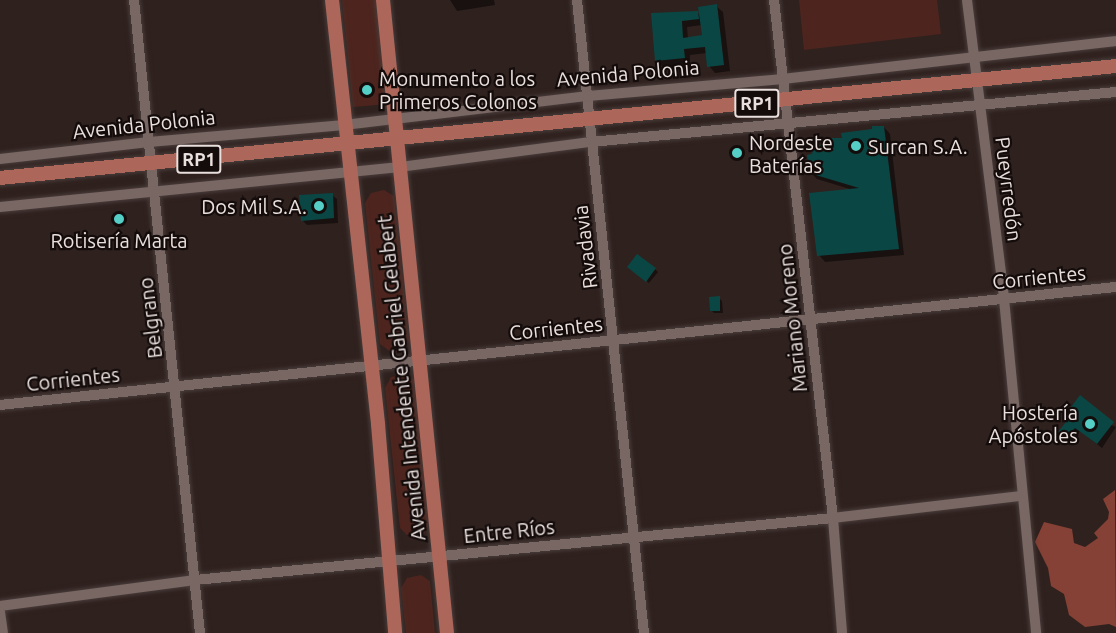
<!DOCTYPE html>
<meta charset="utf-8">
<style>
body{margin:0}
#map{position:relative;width:1116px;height:633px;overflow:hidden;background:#2f211e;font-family:Ubuntu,sans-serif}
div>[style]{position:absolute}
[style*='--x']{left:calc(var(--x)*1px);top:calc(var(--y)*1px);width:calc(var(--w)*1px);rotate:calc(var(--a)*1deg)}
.green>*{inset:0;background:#4d251e}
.forest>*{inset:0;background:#854135}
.shadow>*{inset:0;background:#0007}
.building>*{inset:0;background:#0a4744}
.roads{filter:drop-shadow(0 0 2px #493d3b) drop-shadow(0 0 2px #493d3b)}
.minor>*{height:10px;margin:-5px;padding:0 5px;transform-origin:5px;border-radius:5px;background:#796764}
.major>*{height:14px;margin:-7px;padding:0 7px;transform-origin:7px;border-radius:7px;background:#ac675a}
.dots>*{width:16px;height:16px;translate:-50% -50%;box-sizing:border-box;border:3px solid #130c0b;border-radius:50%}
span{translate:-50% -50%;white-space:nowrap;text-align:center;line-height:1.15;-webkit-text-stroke:4.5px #130c0b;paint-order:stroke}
.shield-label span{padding:2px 4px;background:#130c0b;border:2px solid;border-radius:4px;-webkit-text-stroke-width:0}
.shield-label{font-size:18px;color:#e9dfdd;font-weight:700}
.street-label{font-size:20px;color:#e9dfdd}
.poi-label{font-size:20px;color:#e9dfdd}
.left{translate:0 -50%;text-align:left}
.right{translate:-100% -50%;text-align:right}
</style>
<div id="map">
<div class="green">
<i style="clip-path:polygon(342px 0,377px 0,388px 104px,353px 107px)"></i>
<i style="clip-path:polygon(799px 0,937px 0,941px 34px,804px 50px)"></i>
<i style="clip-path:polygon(384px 190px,394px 196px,409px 341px,401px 352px,392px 353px,380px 344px,365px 203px,371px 193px)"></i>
<i style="clip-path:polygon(404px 374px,414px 380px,429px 525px,423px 536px,411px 539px,400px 528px,385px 388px,391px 377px)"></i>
<i style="clip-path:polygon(421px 575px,430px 581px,435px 633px,406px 633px,401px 588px,407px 578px)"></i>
</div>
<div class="forest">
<i style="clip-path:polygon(1115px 490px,1116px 627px,1109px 624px,1085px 627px,1069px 615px,1064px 594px,1051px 586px,1048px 568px,1035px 542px,1044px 522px,1072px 529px,1074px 543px,1085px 547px,1098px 538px,1094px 533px,1108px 519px,1109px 512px,1103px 499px)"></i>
</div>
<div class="shadow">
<i style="clip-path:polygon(450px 0,494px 0,495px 5px,457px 11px)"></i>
<i style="clip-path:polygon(evenodd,716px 6px,723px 12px,730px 71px,715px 73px,709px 66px,707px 53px,690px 55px,690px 64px,663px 67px,656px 60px,652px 15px,697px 12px,701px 16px,716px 6px,702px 25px,704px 37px,688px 39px,687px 27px,702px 25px)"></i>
<i style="clip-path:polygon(884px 127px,890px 134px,904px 255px,825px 262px,819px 255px,853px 190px,817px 179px,811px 173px,843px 139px)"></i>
<i style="clip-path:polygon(332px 195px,337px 199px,338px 223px,307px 225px,302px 220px)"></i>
<i style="clip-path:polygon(655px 269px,658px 272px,649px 283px,632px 270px)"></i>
<i style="clip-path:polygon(719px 298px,722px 301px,723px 313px,714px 313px,711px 310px)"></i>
<i style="clip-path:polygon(1073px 407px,1116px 427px,1102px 448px,1080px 431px,1072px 442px,1065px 436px,1076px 410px)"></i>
</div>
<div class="building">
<i style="clip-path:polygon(717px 4px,724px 65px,707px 67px,705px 47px,684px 49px,685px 58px,655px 61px,651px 13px,698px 11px,699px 19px,682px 21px,683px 38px,702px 35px,698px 7px)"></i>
<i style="clip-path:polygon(872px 126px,884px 126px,899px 249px,817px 256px,809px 193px,859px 188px,809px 173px,807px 155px,812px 154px,814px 146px,825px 144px,827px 138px,842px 138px,841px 133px,872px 129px)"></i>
<i style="clip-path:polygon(333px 193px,334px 218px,301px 221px,299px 195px)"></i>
<i style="clip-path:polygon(637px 254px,656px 268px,646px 282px,627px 267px)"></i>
<i style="clip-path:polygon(720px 296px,720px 311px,710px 311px,709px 297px)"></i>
<i style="clip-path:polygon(1080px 395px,1114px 422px,1097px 444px,1075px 428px,1067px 438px,1058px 432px,1076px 409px,1071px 407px)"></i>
</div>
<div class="roads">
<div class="minor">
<i style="--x:134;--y:0;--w:636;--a:84.05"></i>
<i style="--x:577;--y:0;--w:637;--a:83.96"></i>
<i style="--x:774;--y:0;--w:521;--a:83.5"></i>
<i style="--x:833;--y:518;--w:115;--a:85.5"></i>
<i style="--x:967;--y:0;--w:301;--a:82.9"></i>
<i style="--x:1004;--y:299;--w:336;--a:84.5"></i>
<i style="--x:0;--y:159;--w:150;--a:-6.5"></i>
<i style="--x:149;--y:142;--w:196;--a:-5"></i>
<i style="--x:344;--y:125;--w:246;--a:-6.8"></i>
<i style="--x:588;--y:96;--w:196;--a:-5"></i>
<i style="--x:783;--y:79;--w:335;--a:-6.5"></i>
<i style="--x:0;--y:207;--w:402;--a:-5.7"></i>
<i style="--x:400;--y:167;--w:193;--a:-7.5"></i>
<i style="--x:591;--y:142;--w:527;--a:-5.44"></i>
<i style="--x:0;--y:405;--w:1122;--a:-6.04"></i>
<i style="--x:0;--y:606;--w:197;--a:-7.6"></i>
<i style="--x:195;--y:580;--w:641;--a:-5.55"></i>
<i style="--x:833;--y:518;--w:189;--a:-6.7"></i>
<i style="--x:0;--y:612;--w:21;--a:82"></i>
</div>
<div class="major">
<i style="--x:332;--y:0;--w:426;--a:83.8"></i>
<i style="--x:378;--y:424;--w:210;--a:85.3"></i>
<i style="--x:383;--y:0;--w:636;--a:84.23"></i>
<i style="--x:0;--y:178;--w:1122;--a:-5.73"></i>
</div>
</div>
<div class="dots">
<i style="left:367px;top:90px;background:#55cec5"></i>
<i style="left:856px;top:146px;background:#55cec5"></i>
<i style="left:737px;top:153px;background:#55cec5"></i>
<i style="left:319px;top:206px;background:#55cec5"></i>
<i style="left:119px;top:219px;background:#55cec5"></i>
<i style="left:1090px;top:424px;background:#55cec5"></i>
</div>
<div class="shield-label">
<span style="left:757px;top:103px">RP1</span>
<span style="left:199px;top:159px">RP1</span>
</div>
<div class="street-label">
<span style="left:628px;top:73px;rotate:-5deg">Avenida Polonia</span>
<span style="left:144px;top:124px;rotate:-6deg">Avenida Polonia</span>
<span style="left:1009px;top:189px;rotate:83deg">Pueyrredón</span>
<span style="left:585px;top:247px;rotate:-97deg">Rivadavia</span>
<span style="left:1039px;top:277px;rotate:-6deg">Corrientes</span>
<span style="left:150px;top:318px;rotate:-97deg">Belgrano</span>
<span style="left:792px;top:318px;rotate:-96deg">Mariano Moreno</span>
<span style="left:556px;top:328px;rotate:-6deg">Corrientes</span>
<span style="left:401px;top:378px;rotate:-96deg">Avenida Intendente Gabriel Gelabert</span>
<span style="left:73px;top:379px;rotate:-6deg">Corrientes</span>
<span style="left:509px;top:531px;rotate:-6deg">Entre Ríos</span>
</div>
<div class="poi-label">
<span class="left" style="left:379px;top:90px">Monumento a los<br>Primeros Colonos</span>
<span class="left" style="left:749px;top:154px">Nordeste<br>Baterías</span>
<span class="left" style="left:868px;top:146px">Surcan S.A.</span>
<span class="right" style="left:307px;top:206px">Dos Mil S.A.</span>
<span style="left:119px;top:240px">Rotisería Marta</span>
<span class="right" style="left:1078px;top:424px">Hostería<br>Apóstoles</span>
</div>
</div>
